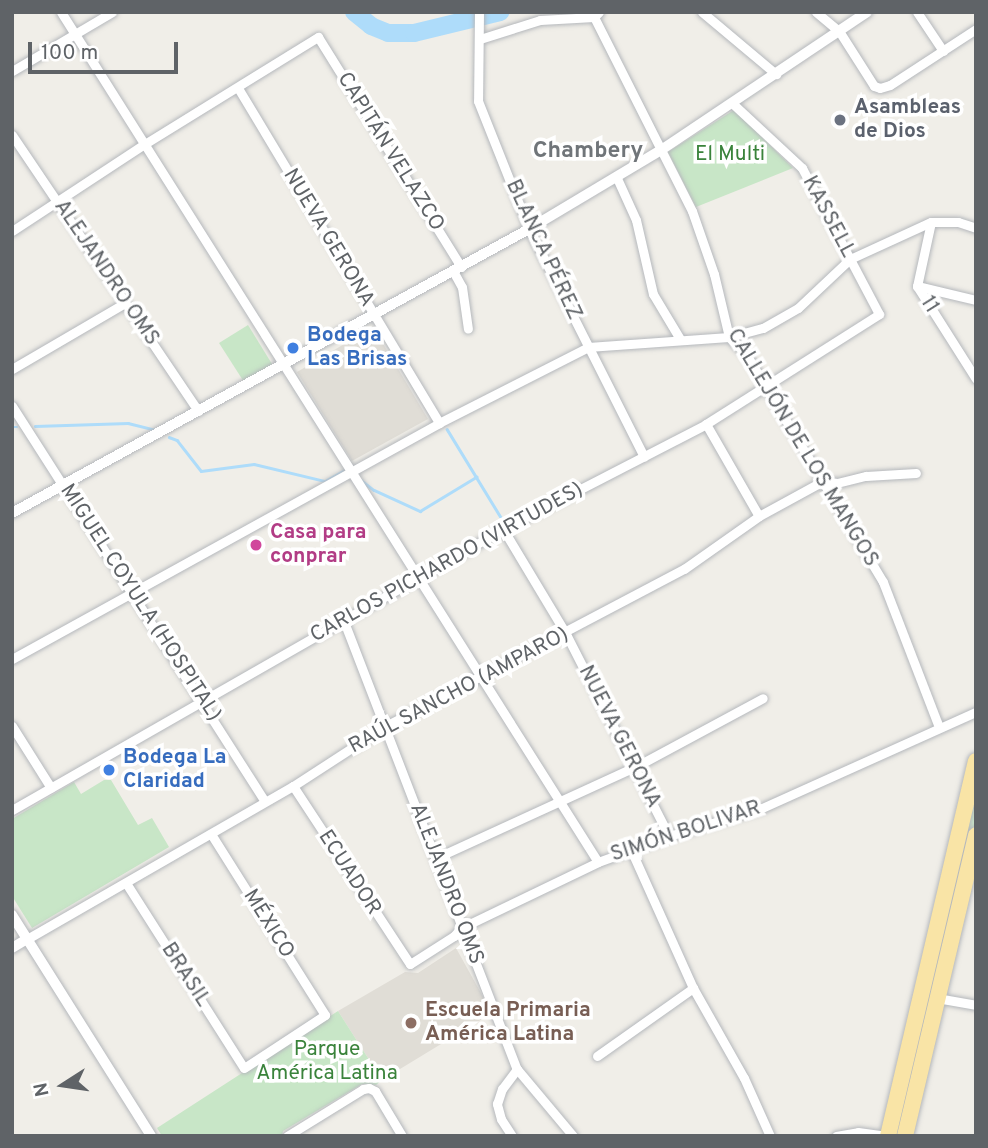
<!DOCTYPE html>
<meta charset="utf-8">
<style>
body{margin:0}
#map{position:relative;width:988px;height:1148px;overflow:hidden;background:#f0eee8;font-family:Overpass,sans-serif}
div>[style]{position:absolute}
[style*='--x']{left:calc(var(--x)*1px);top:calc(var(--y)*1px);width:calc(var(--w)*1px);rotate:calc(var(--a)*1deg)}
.education>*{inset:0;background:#e0ddd6}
.green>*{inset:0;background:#c8e6c7}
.stream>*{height:2.5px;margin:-1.25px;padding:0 1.25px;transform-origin:1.25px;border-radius:1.25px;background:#aedcfa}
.river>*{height:18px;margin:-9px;padding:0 9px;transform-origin:9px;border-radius:9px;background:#aedcfa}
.roads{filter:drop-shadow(0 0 2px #b5b8bc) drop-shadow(0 0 2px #b5b8bc)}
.minor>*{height:9px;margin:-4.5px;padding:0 4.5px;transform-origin:4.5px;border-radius:4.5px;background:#fff}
.tertiary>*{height:10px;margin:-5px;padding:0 5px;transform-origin:5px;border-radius:5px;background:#fff}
.trunk>*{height:16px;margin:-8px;padding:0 8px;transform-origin:8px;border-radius:8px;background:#f9e4a6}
.dots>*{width:19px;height:19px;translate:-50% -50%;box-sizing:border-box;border:4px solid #fff;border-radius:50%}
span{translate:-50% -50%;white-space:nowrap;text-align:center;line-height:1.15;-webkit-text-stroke:7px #fff;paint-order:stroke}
.worship-label{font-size:21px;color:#5b616d;font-weight:700}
.left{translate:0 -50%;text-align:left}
.street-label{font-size:21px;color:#5f6367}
.park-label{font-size:21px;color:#3a833b}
.shop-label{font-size:21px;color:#366cbe;font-weight:700}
.hotel-label{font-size:21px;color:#b23c85;font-weight:700}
.education-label{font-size:21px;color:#785e54;font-weight:700}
.neighbourhood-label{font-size:23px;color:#707579;font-weight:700}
.frame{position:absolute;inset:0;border:14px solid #5f6367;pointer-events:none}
.north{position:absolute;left:28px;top:1050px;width:70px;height:70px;-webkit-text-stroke:5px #fff;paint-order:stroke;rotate:258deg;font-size:19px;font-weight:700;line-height:28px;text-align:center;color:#5f6367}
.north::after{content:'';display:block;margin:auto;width:24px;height:32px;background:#5f6367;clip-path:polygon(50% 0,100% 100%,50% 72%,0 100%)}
.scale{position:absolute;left:28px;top:42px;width:150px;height:32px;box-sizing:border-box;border:4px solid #5f6367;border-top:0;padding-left:9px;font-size:21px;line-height:24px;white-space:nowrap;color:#5f6367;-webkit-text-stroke:5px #fff;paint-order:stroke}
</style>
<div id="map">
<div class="education">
<i style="clip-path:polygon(373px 327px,428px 419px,352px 461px,297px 372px)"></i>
<i style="clip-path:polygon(456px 948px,492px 1013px,382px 1080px,338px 1011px,405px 972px,418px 973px)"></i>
</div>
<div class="green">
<i style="clip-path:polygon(734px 110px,793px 168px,696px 207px,668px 152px)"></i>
<i style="clip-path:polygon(248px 325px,272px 364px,244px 382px,219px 343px)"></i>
<i style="clip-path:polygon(104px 780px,111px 780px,138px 825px,152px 818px,169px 847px,32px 928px,12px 896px,12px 819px,74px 782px,81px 794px)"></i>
<i style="clip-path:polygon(976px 792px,976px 818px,944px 945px,941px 942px)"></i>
<i style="clip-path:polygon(338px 1011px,382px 1080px,376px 1085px,362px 1084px,283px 1131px,282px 1136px,162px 1136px,157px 1128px)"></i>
</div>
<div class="stream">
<i style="--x:35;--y:426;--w:93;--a:-1.8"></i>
<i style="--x:128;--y:423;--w:29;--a:14"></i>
<i style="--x:12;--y:427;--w:5;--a:0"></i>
<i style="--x:447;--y:429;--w:111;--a:58.6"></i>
<i style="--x:169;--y:437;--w:9;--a:21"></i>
<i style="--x:177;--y:440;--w:39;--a:52"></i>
<i style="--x:201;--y:471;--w:53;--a:-7.5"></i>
<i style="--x:254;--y:464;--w:73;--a:13.5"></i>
<i style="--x:325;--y:481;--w:21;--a:-29"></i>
<i style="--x:361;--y:480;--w:16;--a:38"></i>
<i style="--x:374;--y:490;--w:51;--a:24.5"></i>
<i style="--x:420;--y:511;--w:66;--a:-31.3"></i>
</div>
<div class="river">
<i style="--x:354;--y:12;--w:22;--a:39"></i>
<i style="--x:371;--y:26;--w:18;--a:22"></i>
<i style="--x:388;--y:33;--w:26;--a:0"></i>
<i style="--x:414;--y:33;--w:89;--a:-13.7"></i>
</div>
<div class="roads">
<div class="minor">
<i style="--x:61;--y:12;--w:1005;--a:57.72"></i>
<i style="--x:479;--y:12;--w:89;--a:90.6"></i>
<i style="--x:478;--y:101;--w:138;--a:68.3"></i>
<i style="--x:529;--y:229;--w:255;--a:63.2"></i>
<i style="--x:702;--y:12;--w:97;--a:40"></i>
<i style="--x:816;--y:12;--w:30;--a:40"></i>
<i style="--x:839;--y:31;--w:65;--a:57.5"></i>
<i style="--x:874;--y:86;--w:6;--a:18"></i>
<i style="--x:880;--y:88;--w:10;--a:-17"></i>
<i style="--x:890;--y:85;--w:103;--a:-33.1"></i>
<i style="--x:917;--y:12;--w:47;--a:56.3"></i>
<i style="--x:594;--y:17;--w:217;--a:63.2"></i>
<i style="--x:692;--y:211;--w:67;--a:70.8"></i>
<i style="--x:714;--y:274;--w:65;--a:76.6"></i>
<i style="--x:729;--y:337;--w:24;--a:45"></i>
<i style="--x:746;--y:354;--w:266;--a:59"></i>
<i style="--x:883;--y:582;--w:155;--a:68.9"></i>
<i style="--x:480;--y:39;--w:63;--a:-17.6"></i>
<i style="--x:540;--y:20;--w:54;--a:-3.2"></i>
<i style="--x:594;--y:17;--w:7;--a:-45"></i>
<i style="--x:12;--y:71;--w:116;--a:-30.5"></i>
<i style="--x:238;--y:88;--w:391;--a:59"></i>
<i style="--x:12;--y:135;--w:333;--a:56"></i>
<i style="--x:616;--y:176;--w:48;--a:65.6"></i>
<i style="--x:636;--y:220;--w:76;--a:77.1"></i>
<i style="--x:653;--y:294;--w:52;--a:59"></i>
<i style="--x:931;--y:222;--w:66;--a:102.3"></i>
<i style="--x:917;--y:286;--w:110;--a:57.6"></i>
<i style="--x:12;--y:231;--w:157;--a:-33.3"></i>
<i style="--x:143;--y:145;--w:206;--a:-31.7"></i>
<i style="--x:318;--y:37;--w:271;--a:58.1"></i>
<i style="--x:453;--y:271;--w:18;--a:61"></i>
<i style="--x:462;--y:287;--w:42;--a:81.9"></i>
<i style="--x:917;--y:286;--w:61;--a:13.3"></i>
<i style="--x:12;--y:369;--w:131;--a:-30.3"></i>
<i style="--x:12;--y:406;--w:469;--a:57.4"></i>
<i style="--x:706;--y:424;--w:106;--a:60.1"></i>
<i style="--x:503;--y:529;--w:122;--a:59"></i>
<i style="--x:566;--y:634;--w:227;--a:63"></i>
<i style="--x:343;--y:619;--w:482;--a:68.9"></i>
<i style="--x:517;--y:1069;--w:87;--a:50.1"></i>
<i style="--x:12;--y:659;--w:488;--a:-28.9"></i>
<i style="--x:439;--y:423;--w:167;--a:-27"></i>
<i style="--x:588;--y:347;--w:141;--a:-4.1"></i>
<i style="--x:729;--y:337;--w:35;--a:-15"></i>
<i style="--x:763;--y:328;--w:40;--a:-29.7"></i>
<i style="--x:798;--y:308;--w:71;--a:-43.3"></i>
<i style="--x:850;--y:259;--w:89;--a:-24.6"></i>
<i style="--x:931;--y:222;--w:27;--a:0"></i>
<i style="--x:958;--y:222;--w:19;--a:18"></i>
<i style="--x:12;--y:726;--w:73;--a:57.8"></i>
<i style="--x:293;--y:786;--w:213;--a:56.7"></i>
<i style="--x:410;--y:964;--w:52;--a:-32.5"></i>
<i style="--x:454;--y:936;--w:11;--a:-49"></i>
<i style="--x:461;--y:928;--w:152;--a:-25.7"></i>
<i style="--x:598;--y:862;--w:76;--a:-20.1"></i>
<i style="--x:669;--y:836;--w:97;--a:-16.8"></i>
<i style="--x:762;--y:808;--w:235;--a:-24.2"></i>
<i style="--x:12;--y:810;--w:566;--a:-29.78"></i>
<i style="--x:503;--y:529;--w:229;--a:-27.3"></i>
<i style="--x:706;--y:424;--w:205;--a:-32.4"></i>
<i style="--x:879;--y:314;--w:165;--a:-117.8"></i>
<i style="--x:802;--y:168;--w:96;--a:-137.1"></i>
<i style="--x:631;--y:850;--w:151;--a:65.8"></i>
<i style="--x:693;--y:988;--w:103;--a:60.5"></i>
<i style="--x:744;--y:1078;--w:64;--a:65.9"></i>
<i style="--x:438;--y:857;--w:217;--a:-24.6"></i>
<i style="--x:635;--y:767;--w:145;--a:-28.3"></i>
<i style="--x:126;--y:883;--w:219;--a:57.5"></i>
<i style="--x:244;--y:1068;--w:97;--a:-33.2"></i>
<i style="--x:325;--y:1015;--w:214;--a:-122.2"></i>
<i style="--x:27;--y:939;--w:307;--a:-29.9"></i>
<i style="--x:293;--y:786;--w:108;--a:-33"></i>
<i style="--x:384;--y:727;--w:339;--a:-27.8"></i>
<i style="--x:684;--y:569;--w:92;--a:-35.2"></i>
<i style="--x:759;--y:516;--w:73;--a:-28.7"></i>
<i style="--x:823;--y:481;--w:14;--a:8"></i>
<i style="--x:837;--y:483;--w:30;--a:-14"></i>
<i style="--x:866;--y:476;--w:50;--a:-3.4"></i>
<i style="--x:937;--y:998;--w:40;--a:10"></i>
<i style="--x:597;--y:1056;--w:118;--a:-35.3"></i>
<i style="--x:287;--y:1136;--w:89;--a:-31.7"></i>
<i style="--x:363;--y:1089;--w:6;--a:-9"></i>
<i style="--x:369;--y:1088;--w:7;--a:27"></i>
<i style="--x:375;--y:1091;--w:52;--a:59"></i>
<i style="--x:512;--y:1136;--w:20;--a:-123"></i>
<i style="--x:501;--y:1119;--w:16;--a:-105"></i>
<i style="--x:497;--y:1104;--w:16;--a:-72"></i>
<i style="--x:502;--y:1089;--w:25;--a:-53"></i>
<i style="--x:836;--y:1136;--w:22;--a:-10"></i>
<i style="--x:858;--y:1132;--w:29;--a:8"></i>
</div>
<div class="tertiary">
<i style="--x:12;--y:513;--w:590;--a:-28.78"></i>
<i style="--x:529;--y:229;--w:154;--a:-30.9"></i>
<i style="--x:661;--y:150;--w:248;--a:-33.8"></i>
<i style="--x:12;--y:915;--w:261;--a:57.8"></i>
<i style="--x:12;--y:948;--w:17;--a:-31"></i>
</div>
<div class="trunk">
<i style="--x:888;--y:1136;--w:385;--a:-76.8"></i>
<i style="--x:905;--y:1136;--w:309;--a:-76.7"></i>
</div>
</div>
<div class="dots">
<i style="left:840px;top:120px;background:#6b7280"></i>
<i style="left:293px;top:348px;background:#3f7fe0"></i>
<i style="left:256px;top:545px;background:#d1479c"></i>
<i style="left:109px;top:770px;background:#3f7fe0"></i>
<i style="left:411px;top:1023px;background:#8d6e63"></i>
</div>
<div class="worship-label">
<span class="left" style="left:854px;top:120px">Asambleas<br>de Dios</span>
</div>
<div class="street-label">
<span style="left:390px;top:152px;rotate:58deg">CAPITÁN VELAZCO</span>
<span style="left:828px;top:217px;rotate:62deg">KASSELL</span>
<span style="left:328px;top:238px;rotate:59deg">NUEVA GERONA</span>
<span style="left:543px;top:250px;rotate:65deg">BLANCA PÉREZ</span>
<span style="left:106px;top:273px;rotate:56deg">ALEJANDRO OMS</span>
<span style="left:929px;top:305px;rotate:58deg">11</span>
<span style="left:802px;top:448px;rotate:59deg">CALLEJÓN DE LOS MANGOS</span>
<span style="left:447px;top:563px;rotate:-29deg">CARLOS PICHARDO (VIRTUDES)</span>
<span style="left:140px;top:603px;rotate:57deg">MIGUEL COYULA (HOSPITAL)</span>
<span style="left:459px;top:691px;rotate:-28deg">RAÚL SANCHO (AMPARO)</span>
<span style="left:619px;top:737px;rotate:63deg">NUEVA GERONA</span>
<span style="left:686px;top:832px;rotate:-18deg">SIMÓN BOLIVAR</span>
<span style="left:349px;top:873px;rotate:57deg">ECUADOR</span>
<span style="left:446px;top:884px;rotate:69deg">ALEJANDRO OMS</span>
<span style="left:268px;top:924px;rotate:58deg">MÉXICO</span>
<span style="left:185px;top:975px;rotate:57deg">BRASIL</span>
</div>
<div class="park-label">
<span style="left:730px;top:155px">El Multi</span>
<span style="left:327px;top:1062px">Parque<br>América Latina</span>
</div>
<div class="shop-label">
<span class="left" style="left:307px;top:348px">Bodega<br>Las Brisas</span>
<span class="left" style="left:123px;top:770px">Bodega La<br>Claridad</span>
</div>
<div class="hotel-label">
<span class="left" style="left:270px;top:545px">Casa para<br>conprar</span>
</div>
<div class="education-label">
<span class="left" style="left:425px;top:1023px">Escuela Primaria<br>América Latina</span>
</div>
<div class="neighbourhood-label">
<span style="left:588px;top:152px">Chambery</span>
</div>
<div class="frame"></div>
<div class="north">N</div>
<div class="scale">100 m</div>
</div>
